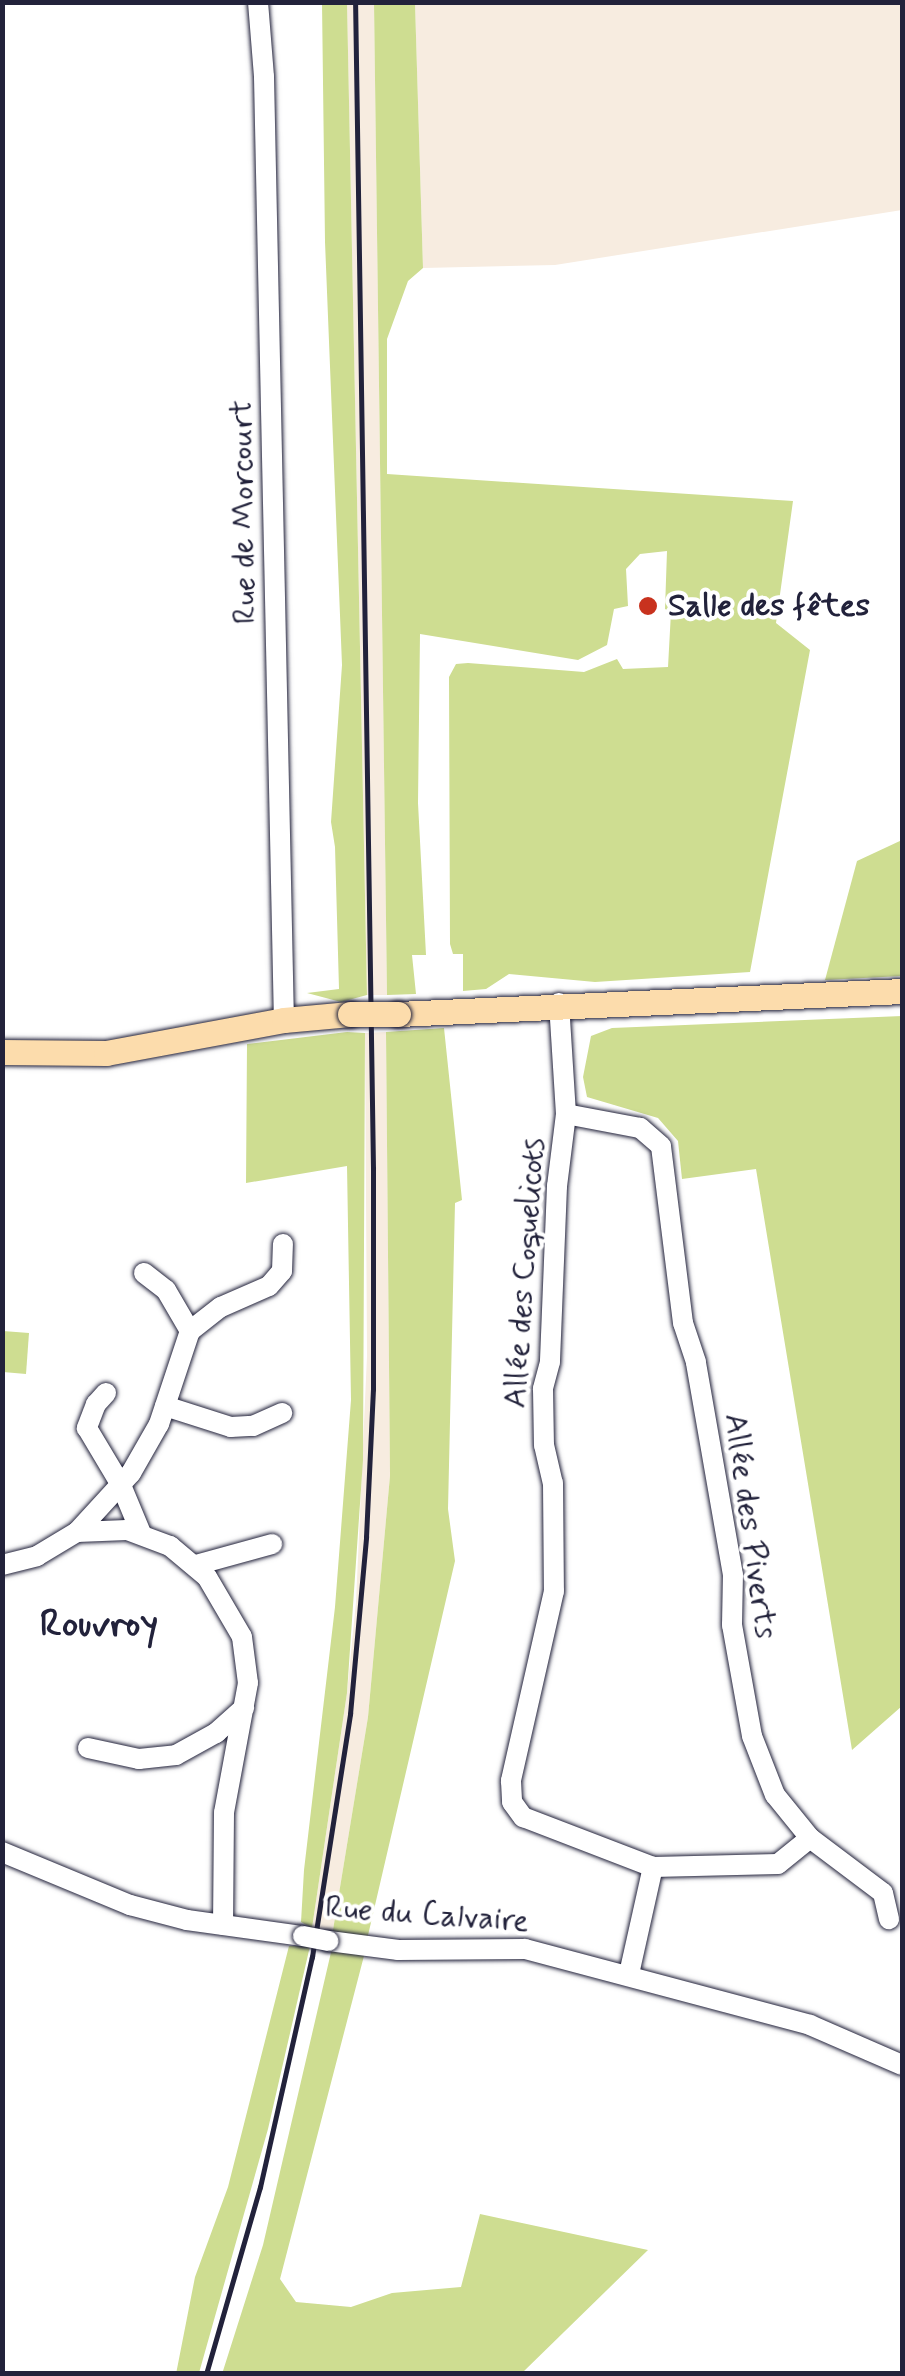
<!DOCTYPE html>
<meta charset="utf-8">
<style>
body{margin:0}
#map{position:relative;width:905px;height:2376px;overflow:hidden;background:#fff;font-family:Mynerve,sans-serif}
div>[style]{position:absolute}
[style*='--x']{left:calc(var(--x)*1px);top:calc(var(--y)*1px);width:calc(var(--w)*1px);rotate:calc(var(--a)*1deg)}
.built>*{inset:0;background:#f7ece0}
.green>*{inset:0;background:#cedd91}
.roads{filter:drop-shadow(0 0 2px #22223b) drop-shadow(0 0 2px #22223b)}
.minor>*{height:20px;margin:-10px;padding:0 10px;transform-origin:10px;border-radius:10px;background:#fff}
.major>*{height:25px;margin:-12.5px;padding:0 12.5px;transform-origin:12.5px;border-radius:12.5px;background:#fcdcac}
.rail>*{height:5px;margin:-2.5px;padding:0 2.5px;transform-origin:2.5px;border-radius:2.5px;background:#22223b}
.bridges{filter:drop-shadow(0 0 2px #22223b) drop-shadow(0 0 2px #22223b)}
.minor-bridge>*{height:20px;margin:-10px;padding:0 10px;transform-origin:10px;border-radius:10px;background:#fff}
.major-bridge>*{height:25px;margin:-12.5px;padding:0 12.5px;transform-origin:12.5px;border-radius:12.5px;background:#fcdcac}
.dots>*{width:28px;height:28px;translate:-50% -50%;box-sizing:border-box;border:5px solid #fff;border-radius:50%}
span{translate:-50% -50%;white-space:nowrap;text-align:center;line-height:1.15;-webkit-text-stroke:8px #fff;paint-order:stroke}
.street-label{font-size:32px;color:#22223b}
.poi-label{font-size:32px;color:#22223b;font-weight:700}
.left{translate:0 -50%;text-align:left}
.quarter-label{font-size:38px;color:#22223b;font-weight:700}
.frame{position:absolute;inset:0;border:5px solid #22223b;pointer-events:none}
</style>
<div id="map">
<div class="built">
<i style="clip-path:polygon(347px 3px,374px 3px,387px 995px,367px 995px)"></i>
<i style="clip-path:polygon(415px 3px,902px 3px,902px 210px,555px 265px,423px 268px)"></i>
<i style="clip-path:polygon(386px 1032px,390px 1476px,368px 1717px,332px 1936px,312px 1928px,347px 1693px,356px 1602px,367px 1356px,365px 1033px)"></i>
</div>
<div class="green">
<i style="clip-path:polygon(347px 2px,367px 995px,341px 1002px,307px 993px,339px 989px,335px 847px,331px 822px,342px 665px,325px 242px,322px 3px)"></i>
<i style="clip-path:polygon(374px 3px,415px 3px,423px 268px,408px 281px,387px 339px,387px 474px,793px 501px,776px 623px,810px 650px,750px 972px,595px 982px,509px 974px,486px 989px,463px 991px,463px 954px,453px 954px,450px 944px,449px 677px,456px 664px,468px 663px,584px 672px,617px 659px,623px 669px,668px 667px,671px 612px,665px 609px,667px 551px,640px 554px,626px 569px,628px 606px,614px 609px,607px 645px,578px 660px,420px 634px,418px 803px,426px 955px,412px 955px,416px 994px,387px 995px)"></i>
<i style="clip-path:polygon(902px 840px,902px 976px,825px 980px,857px 861px)"></i>
<i style="clip-path:polygon(902px 1016px,902px 1706px,852px 1750px,756px 1169px,682px 1179px,678px 1141px,658px 1118px,587px 1097px,583px 1077px,591px 1036px,612px 1028px)"></i>
<i style="clip-path:polygon(444px 1028px,462px 1200px,455px 1203px,448px 1509px,455px 1561px,366px 1944px,332px 1936px,368px 1717px,390px 1476px,386px 1032px)"></i>
<i style="clip-path:polygon(347px 1032px,365px 1033px,363px 1460px,347px 1693px,312px 1928px,301px 1922px,304px 1870px,335px 1607px,351px 1400px,347px 1166px,246px 1183px,247px 1044px)"></i>
<i style="clip-path:polygon(3px 1331px,29px 1333px,26px 1374px,3px 1372px)"></i>
<i style="clip-path:polygon(289px 1946px,310px 1946px,268px 2129px,199px 2373px,176px 2374px,195px 2277px,228px 2187px)"></i>
<i style="clip-path:polygon(332px 1948px,365px 1952px,280px 2279px,296px 2302px,351px 2307px,392px 2293px,461px 2287px,480px 2214px,648px 2250px,522px 2373px,222px 2374px,263px 2245px)"></i>
</div>
<div class="roads">
<div class="minor">
<i style="--x:258;--y:2;--w:75;--a:85.4"></i>
<i style="--x:264;--y:77;--w:943;--a:88.79"></i>
<i style="--x:559;--y:1003;--w:111;--a:86.4"></i>
<i style="--x:566;--y:1114;--w:73;--a:97.1"></i>
<i style="--x:557;--y:1186;--w:176;--a:92.3"></i>
<i style="--x:550;--y:1362;--w:28;--a:105"></i>
<i style="--x:543;--y:1389;--w:56;--a:89"></i>
<i style="--x:544;--y:1445;--w:39;--a:77"></i>
<i style="--x:553;--y:1483;--w:108;--a:89.5"></i>
<i style="--x:554;--y:1591;--w:195;--a:102.8"></i>
<i style="--x:511;--y:1781;--w:21;--a:87"></i>
<i style="--x:512;--y:1802;--w:19;--a:54"></i>
<i style="--x:523;--y:1817;--w:139;--a:21"></i>
<i style="--x:653;--y:1867;--w:125;--a:-1.4"></i>
<i style="--x:778;--y:1864;--w:41;--a:-39.1"></i>
<i style="--x:810;--y:1838;--w:55;--a:-129.1"></i>
<i style="--x:775;--y:1795;--w:63;--a:-111.3"></i>
<i style="--x:752;--y:1736;--w:113;--a:-100.2"></i>
<i style="--x:732;--y:1625;--w:50;--a:-88.9"></i>
<i style="--x:733;--y:1575;--w:216;--a:-99.9"></i>
<i style="--x:696;--y:1362;--w:41;--a:-108.4"></i>
<i style="--x:683;--y:1323;--w:178;--a:-97.1"></i>
<i style="--x:661;--y:1146;--w:28;--a:-139"></i>
<i style="--x:640;--y:1128;--w:75;--a:-169.3"></i>
<i style="--x:144;--y:1273;--w:28;--a:38"></i>
<i style="--x:166;--y:1290;--w:48;--a:59.7"></i>
<i style="--x:106;--y:1393;--w:15;--a:132"></i>
<i style="--x:96;--y:1404;--w:26;--a:111"></i>
<i style="--x:87;--y:1428;--w:66;--a:59.2"></i>
<i style="--x:121;--y:1485;--w:52;--a:67.4"></i>
<i style="--x:165;--y:1406;--w:69;--a:17.7"></i>
<i style="--x:231;--y:1427;--w:22;--a:-3"></i>
<i style="--x:253;--y:1426;--w:32;--a:-24"></i>
<i style="--x:77;--y:1532;--w:50;--a:-2.3"></i>
<i style="--x:127;--y:1530;--w:46;--a:20.4"></i>
<i style="--x:170;--y:1546;--w:48;--a:40"></i>
<i style="--x:207;--y:1577;--w:69;--a:59.7"></i>
<i style="--x:242;--y:1637;--w:46;--a:82.6"></i>
<i style="--x:248;--y:1683;--w:132;--a:100.5"></i>
<i style="--x:224;--y:1813;--w:112;--a:90.5"></i>
<i style="--x:2;--y:1565;--w:36;--a:-14"></i>
<i style="--x:37;--y:1556;--w:47;--a:-31"></i>
<i style="--x:77;--y:1532;--w:80;--a:-47.5"></i>
<i style="--x:131;--y:1473;--w:56;--a:-60.3"></i>
<i style="--x:159;--y:1424;--w:98;--a:-71.6"></i>
<i style="--x:190;--y:1331;--w:39;--a:-38"></i>
<i style="--x:221;--y:1307;--w:52;--a:-23.6"></i>
<i style="--x:269;--y:1286;--w:20;--a:-49"></i>
<i style="--x:282;--y:1271;--w:27;--a:-88"></i>
<i style="--x:196;--y:1565;--w:79;--a:-15.4"></i>
<i style="--x:88;--y:1748;--w:52;--a:12.2"></i>
<i style="--x:139;--y:1759;--w:37;--a:-6"></i>
<i style="--x:176;--y:1755;--w:46;--a:-28.8"></i>
<i style="--x:216;--y:1733;--w:38;--a:-42"></i>
<i style="--x:810;--y:1838;--w:91;--a:37"></i>
<i style="--x:883;--y:1893;--w:27;--a:77"></i>
<i style="--x:2;--y:1852;--w:139;--a:22.5"></i>
<i style="--x:130;--y:1905;--w:59;--a:14.7"></i>
<i style="--x:187;--y:1920;--w:117;--a:7.9"></i>
<i style="--x:329;--y:1941;--w:70;--a:7.4"></i>
<i style="--x:398;--y:1950;--w:127;--a:-0.5"></i>
<i style="--x:525;--y:1949;--w:295;--a:14.9"></i>
<i style="--x:810;--y:2025;--w:100;--a:23.5"></i>
<i style="--x:629;--y:1974;--w:110;--a:-77.4"></i>
</div>
<div class="major">
<i style="--x:398;--y:1014;--w:505;--a:-2.61"></i>
<i style="--x:2;--y:1052;--w:104;--a:0.6"></i>
<i style="--x:106;--y:1053;--w:181;--a:-10.5"></i>
<i style="--x:284;--y:1020;--w:66;--a:-5.2"></i>
</div>
</div>
<div class="rail">
<i style="--x:206;--y:2374;--w:195;--a:-73.9"></i>
<i style="--x:260;--y:2187;--w:236;--a:-77.3"></i>
<i style="--x:312;--y:1957;--w:246;--a:-81.1"></i>
<i style="--x:350;--y:1714;--w:178;--a:-84.8"></i>
<i style="--x:366;--y:1537;--w:148;--a:-87.3"></i>
<i style="--x:373;--y:1389;--w:221;--a:-90"></i>
<i style="--x:373;--y:1168;--w:1166;--a:-90.88"></i>
</div>
<div class="bridges">
<div class="minor-bridge">
<i style="--x:303;--y:1936;--w:26;--a:11"></i>
</div>
<div class="major-bridge">
<i style="--x:350;--y:1014;--w:48;--a:0"></i>
</div>
</div>
<div class="dots">
<i style="left:648px;top:606px;background:#c8321e"></i>
</div>
<div class="street-label">
<span style="left:244px;top:512px;rotate:-91deg">Rue de Morcourt</span>
<span style="left:525px;top:1273px;rotate:-86deg">Allée des Coquelicots</span>
<span style="left:750px;top:1526px;rotate:82deg">Allée des Piverts</span>
<span style="left:427px;top:1915px;rotate:4deg">Rue du Calvaire</span>
</div>
<div class="poi-label">
<span class="left" style="left:668px;top:606px">Salle des fêtes</span>
</div>
<div class="quarter-label">
<span style="left:99px;top:1625px">Rouvroy</span>
</div>
<div class="frame"></div>
</div>
